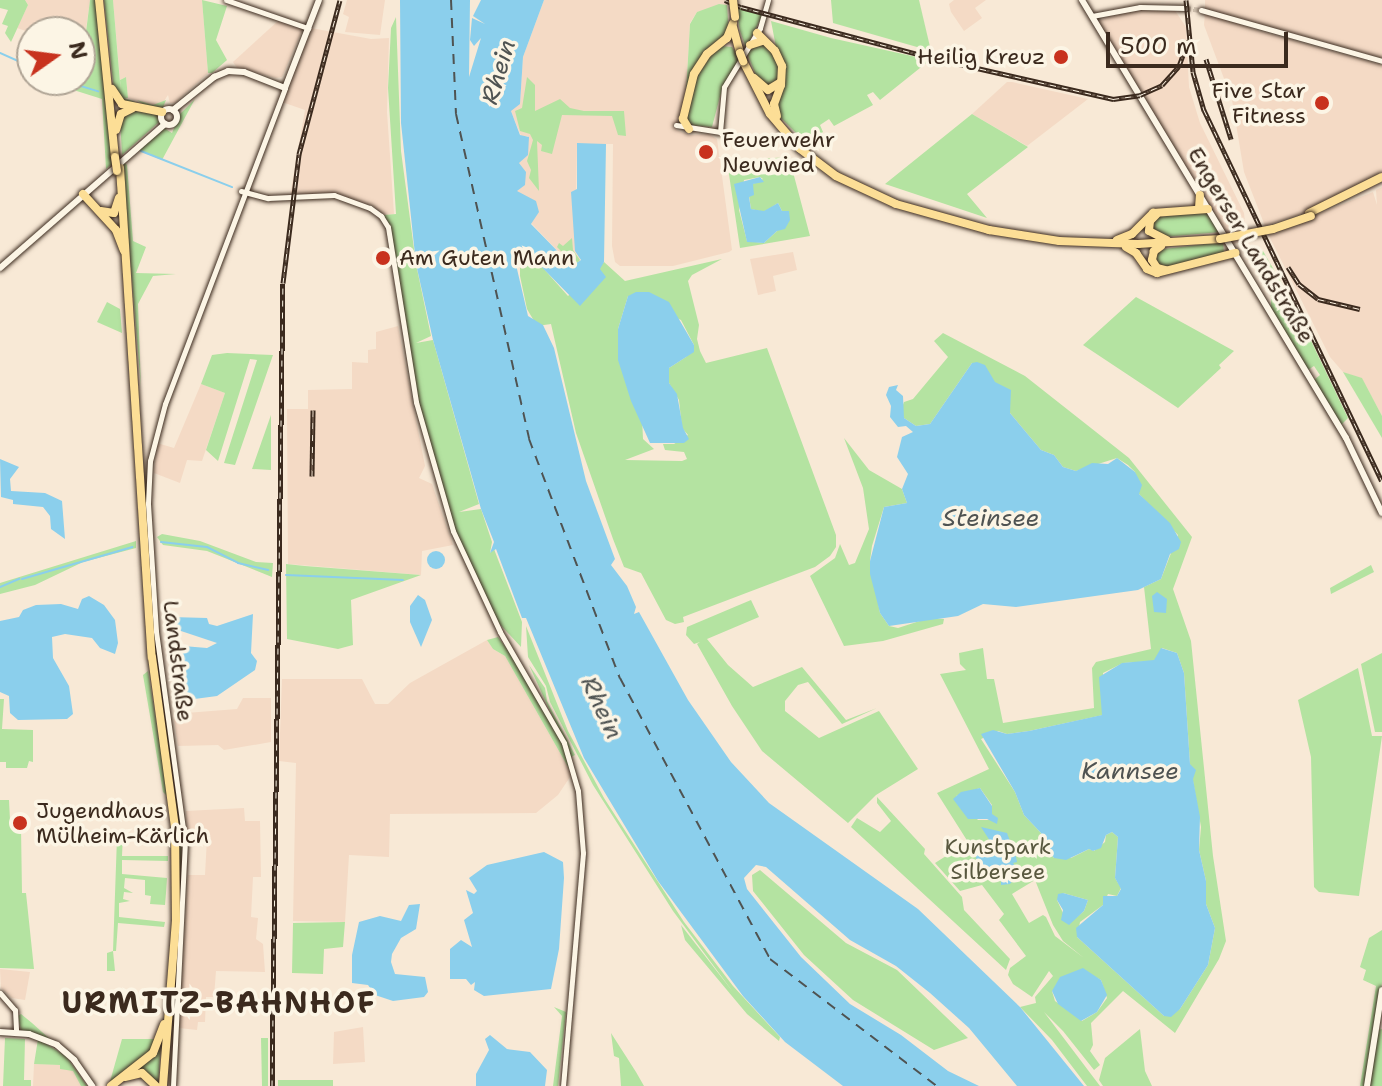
<!DOCTYPE html>
<meta charset="utf-8">
<style>
body{margin:0}
#map{position:relative;width:1382px;height:1086px;overflow:hidden;background:#f8e9d6;font-family:"Shantell Sans",sans-serif}
div>[style]{position:absolute}
[style*='--x']{left:calc(var(--x)*1px);top:calc(var(--y)*1px);width:calc(var(--w)*1px);rotate:calc(var(--a)*1deg)}
.built>*{inset:0;background:#f4dac5}
.green>*{inset:0;background:#b4e3a1}
.water>*{inset:0;background:#8bcfec}
.round{border-radius:50%}
.stream>*{height:2px;margin:-1px;padding:0 1px;transform-origin:1px;border-radius:1px;background:#8bcfec}
.ferry>*{height:2px;margin-top:-1px;transform-origin:0;background:repeating-linear-gradient(90deg,#4f5352 0 10px,transparent 0 18px)}
.tertiary-tunnel>*{height:5px;margin-top:-2.5px;transform-origin:0;background:repeating-linear-gradient(90deg,#d2c3b1 0 5px,transparent 0 7.5px)}
.roads{filter:drop-shadow(0 0 2px #3b2a1e) drop-shadow(0 0 2px #3b2a1e)}
.tertiary>*{height:5px;margin:-2.5px;padding:0 2.5px;transform-origin:2.5px;border-radius:2.5px;background:#fcf5e5}
.secondary>*{height:6px;margin:-3px;padding:0 3px;transform-origin:3px;border-radius:3px;background:#fcf5e5}
.secondary>.ring{margin:-3px;padding:0;box-sizing:content-box;background:none;border:6px solid #fcf5e5;border-radius:50%}
.trunk>*{height:8px;margin:-4px;padding:0 4px;transform-origin:4px;border-radius:4px;background:#fcde96}
.rail>*{height:5px;margin-top:-2.5px;transform-origin:0;background:repeating-linear-gradient(90deg,#fcf5e5 0 6px,#3b2a1e 0 12px);box-sizing:border-box;border-block:2px solid #3b2a1e}
.bridges{filter:drop-shadow(0 0 2px #3b2a1e) drop-shadow(0 0 2px #3b2a1e)}
.trunk-bridge>*{height:8px;margin:-4px;padding:0 4px;transform-origin:4px;border-radius:4px;background:#fcde96}
.dots>*{width:22px;height:22px;translate:-50% -50%;box-sizing:border-box;border:4px solid #fcf5e5;border-radius:50%}
span{translate:-50% -50%;white-space:nowrap;text-align:center;line-height:1.15;-webkit-text-stroke:7px #fcf5e5;paint-order:stroke}
.poi-label{font-size:22px;color:#3b2a1e}
.right{translate:-100% -50%;text-align:right}
.left{translate:0 -50%;text-align:left}
.street-label{font-size:22px;color:#3b2a1e}
.park-label{font-size:22px;color:#59583f}
.water-label{font-size:24px;color:#4f5352;font-style:italic}
.district-label{font-size:30px;color:#3b2a1e;font-weight:700;letter-spacing:2px}
.north{position:absolute;left:16px;top:16px;width:80px;height:80px;box-sizing:border-box;background:#fcf5e5;border:2px solid #afa495;border-radius:50%;rotate:76deg;font-size:22px;font-weight:700;line-height:32px;text-align:center;color:#3b2a1e}
.north::after{content:'';display:block;margin:auto;width:28px;height:36px;background:#c8321e;clip-path:polygon(50% 0,100% 100%,50% 72%,0 100%)}
.scale{position:absolute;left:1106px;top:32px;width:182px;height:36px;box-sizing:border-box;border:4px solid #3b2a1e;border-top:0;padding-left:10px;font-size:24px;line-height:28px;white-space:nowrap;color:#3b2a1e;-webkit-text-stroke:6px #fcf5e5;paint-order:stroke}
</style>
<div id="map">
<div class="built">
<i style="clip-path:polygon(25px 0,90px 0,84px 44px,80px 43px,80px 32px,32px 33px,17px 28px,28px 5px)"></i>
<i style="clip-path:polygon(113px 0,202px 0,208px 73px,175px 103px,170px 103px,168px 95px,162px 104px,153px 105px,128px 98px,126px 77px,120px 80px)"></i>
<i style="clip-path:polygon(347px 0,385px 0,380px 35px,345px 32px,349px 17px,343px 14px)"></i>
<i style="clip-path:polygon(544px 0,725px 0,726px 5px,697px 12px,690px 23px,686px 93px,676px 130px,690px 135px,709px 134px,717px 139px,732px 250px,729px 252px,673px 266px,620px 266px,615px 262px,612px 246px,613px 144px,577px 144px,575px 251px,580px 255px,580px 263px,572px 266px,531px 223px,517px 192px,519px 163px,528px 136px,521px 136px,511px 111px,512px 106px,520px 104px,523px 57px)"></i>
<i style="clip-path:polygon(954px 0,986px 0,975px 8px,982px 18px,964px 31px,951px 12px,949px 4px)"></i>
<i style="clip-path:polygon(1205px 0,1382px 0,1382px 58px,1205px 9px)"></i>
<i style="clip-path:polygon(1172px 6px,1186px 27px,1189px 87px,1200px 123px,1244px 213px,1247px 240px,1233px 244px,1097px 22px,1118px 12px)"></i>
<i style="clip-path:polygon(1205px 12px,1259px 31px,1382px 65px,1382px 174px,1308px 212px,1265px 226px,1244px 172px,1232px 100px,1204px 25px)"></i>
<i style="clip-path:polygon(278px 21px,303px 28px,282px 77px,276px 78px,237px 68px,233px 62px)"></i>
<i style="clip-path:polygon(311px 28px,371px 39px,389px 38px,387px 112px,394px 214px,384px 215px,373px 206px,334px 194px,290px 195px,305px 110px,282px 102px)"></i>
<i style="clip-path:polygon(1007px 82px,1012px 82px,1088px 99px,1027px 146px,972px 114px)"></i>
<i style="clip-path:polygon(1382px 187px,1382px 416px,1362px 379px,1343px 372px,1330px 357px,1268px 234px,1373px 192px,1377px 205px,1376px 190px)"></i>
<i style="clip-path:polygon(793px 252px,797px 270px,773px 276px,776px 291px,758px 295px,750px 259px)"></i>
<i style="clip-path:polygon(398px 326px,425px 466px,419px 478px,432px 484px,453px 545px,422px 551px,421px 575px,288px 564px,287px 409px,308px 409px,308px 390px,352px 389px,352px 362px,368px 363px,368px 350px,376px 349px,376px 332px)"></i>
<i style="clip-path:polygon(201px 384px,225px 393px,202px 461px,187px 460px,180px 483px,154px 473px,157px 443px,174px 448px)"></i>
<i style="clip-path:polygon(487px 640px,493px 649px,505px 656px,572px 774px,558px 795px,536px 813px,390px 814px,389px 857px,349px 855px,345px 922px,293px 921px,296px 763px,279px 761px,282px 679px,362px 679px,375px 704px,388px 704px,410px 683px)"></i>
<i style="clip-path:polygon(243px 698px,271px 698px,271px 742px,224px 750px,218px 745px,178px 746px,173px 714px,237px 709px)"></i>
<i style="clip-path:polygon(244px 808px,245px 821px,260px 821px,261px 877px,253px 877px,251px 917px,258px 918px,256px 939px,263px 944px,265px 972px,216px 971px,214px 997px,206px 997px,205px 1022px,198px 1022px,197px 1030px,179px 1028px,188px 875px,205px 875px,207px 838px,187px 838px,186px 811px)"></i>
<i style="clip-path:polygon(0 969px,30px 972px,25px 1000px,12px 998px,1px 988px)"></i>
<i style="clip-path:polygon(363px 1027px,365px 1062px,333px 1064px,334px 1032px)"></i>
<i style="clip-path:polygon(34px 1064px,74px 1065px,87px 1086px,33px 1086px)"></i>
</div>
<div class="green">
<i style="clip-path:polygon(0 0,25px 0,28px 5px,11px 42px,5px 33px,8px 26px,2px 24px,8px 10px,0 8px)"></i>
<i style="clip-path:polygon(90px 0,97px 0,112px 164px,106px 169px,102px 99px,42px 80px,80px 80px)"></i>
<i style="clip-path:polygon(104px 0,113px 0,121px 94px,120px 80px,126px 77px,128px 98px,124px 98px,144px 105px,137px 100px,153px 105px,166px 100px,162px 110px,125px 104px,114px 90px)"></i>
<i style="clip-path:polygon(202px 0,227px 6px,216px 40px,227px 60px,212px 73px,208px 73px)"></i>
<i style="clip-path:polygon(831px 0,919px 0,931px 51px,833px 23px)"></i>
<i style="clip-path:polygon(719px 4px,727px 5px,729px 33px,709px 50px,686px 93px,690px 24px,697px 12px)"></i>
<i style="clip-path:polygon(736px 7px,763px 14px,746px 48px,740px 31px)"></i>
<i style="clip-path:polygon(396px 17px,401px 151px,416px 264px,431px 336px,416px 343px,433px 340px,479px 504px,459px 512px,481px 509px,492px 542px,490px 553px,494px 549px,522px 622px,521px 647px,495px 619px,455px 531px,418px 401px,384px 215px,396px 214px,388px 88px,391px 28px)"></i>
<i style="clip-path:polygon(771px 21px,831px 38px,930px 60px,880px 100px,873px 92px,867px 95px,873px 105px,834px 126px,829px 119px,820px 125px,823px 132px,806px 143px,781px 118px,776px 106px,783px 84px)"></i>
<i style="clip-path:polygon(761px 42px,773px 51px,781px 76px,774px 87px,759px 83px,747px 53px)"></i>
<i style="clip-path:polygon(721px 46px,732px 47px,739px 59px,722px 89px,712px 127px,687px 125px,685px 111px,702px 62px)"></i>
<i style="clip-path:polygon(527px 77px,535px 85px,535px 111px,560px 99px,570px 108px,584px 111px,624px 111px,626px 136px,618px 135px,612px 116px,562px 115px,552px 154px,541px 151px,542px 145px,537px 141px,539px 191px,529px 178px,531px 170px,527px 161px,533px 140px,530px 134px,520px 131px,515px 111px,522px 108px)"></i>
<i style="clip-path:polygon(195px 99px,162px 160px,138px 150px,159px 125px,172px 133px,180px 114px)"></i>
<i style="clip-path:polygon(133px 109px,157px 115px,159px 122px,122px 155px,120px 118px)"></i>
<i style="clip-path:polygon(972px 114px,1028px 147px,967px 194px,987px 218px,885px 184px)"></i>
<i style="clip-path:polygon(evenodd,789px 157px,810px 236px,740px 248px,727px 161px,789px 157px,760px 177px,763px 179px,753px 184px,749px 196px,751px 209px,764px 212px,778px 203px,782px 211px,777px 231px,764px 243px,747px 241px,739px 210px,744px 180px,760px 177px)"></i>
<i style="clip-path:polygon(122px 160px,127px 165px,133px 241px,146px 247px,136px 273px,176px 274px,153px 276px,138px 304px,141px 388px)"></i>
<i style="clip-path:polygon(1207px 212px,1221px 232px,1163px 237px,1153px 233px,1151px 223px,1158px 217px)"></i>
<i style="clip-path:polygon(572px 238px,573px 250px,580px 260px,575px 265px,557px 247px,559px 243px,563px 246px)"></i>
<i style="clip-path:polygon(1223px 242px,1224px 253px,1174px 268px,1156px 265px,1156px 253px,1164px 249px)"></i>
<i style="clip-path:polygon(evenodd,520px 249px,535px 259px,568px 296px,604px 262px,625px 281px,722px 259px,692px 275px,688px 281px,699px 325px,697px 339px,700px 351px,706px 363px,767px 348px,836px 535px,836px 547px,830px 556px,815px 567px,683px 617px,684px 622px,675px 624px,666px 620px,641px 573px,624px 567px,613px 539px,576px 433px,551px 324px,537px 326px,527px 309px,520px 276px,520px 249px,628px 296px,681px 320px,694px 345px,686px 357px,669px 368px,669px 383px,679px 400px,682px 428px,688px 435px,674px 444px,663px 444px,665px 450px,684px 452px,687px 459px,682px 461px,625px 460px,654px 449px,643px 439px,642px 418px,624px 377px,618px 329px,628px 296px)"></i>
<i style="clip-path:polygon(1263px 251px,1291px 299px,1348px 418px,1341px 425px,1314px 380px,1320px 375px,1314px 366px,1308px 370px,1271px 308px,1271px 296px,1250px 256px)"></i>
<i style="clip-path:polygon(1136px 297px,1234px 351px,1219px 365px,1221px 368px,1178px 408px,1083px 345px)"></i>
<i style="clip-path:polygon(107px 302px,120px 309px,122px 333px,97px 322px)"></i>
<i style="clip-path:polygon(evenodd,943px 333px,1025px 376px,1129px 458px,1192px 537px,1173px 589px,1191px 641px,1213px 856px,1226px 941px,1219px 959px,1175px 1033px,1123px 991px,1091px 1023px,1093px 1045px,1090px 1051px,1100px 1065px,1094px 1070px,1063px 1031px,1044px 1012px,1100px 1086px,1087px 1086px,1052px 1040px,1020px 1007px,1036px 1003px,1035px 997px,1053px 976px,1049px 971px,1032px 997px,1013px 984px,1008px 975px,1010px 968px,1026px 956px,999px 920px,1004px 914px,982px 885px,960px 891px,935px 863px,968px 842px,937px 793px,989px 769px,940px 674px,966px 670px,960px 664px,959px 653px,983px 648px,987px 679px,994px 679px,1003px 723px,1094px 708px,1092px 668px,1096px 662px,1151px 649px,1144px 587px,1161px 579px,1178px 535px,1139px 494px,1135px 472px,1128px 465px,1117px 458px,1076px 471px,1063px 467px,1054px 455px,1041px 450px,1010px 413px,988px 373px,972px 363px,930px 424px,916px 426px,904px 418px,901px 410px,904px 402px,913px 399px,948px 357px,934px 341px,943px 333px,1162px 648px,1177px 653px,1184px 673px,1190px 764px,1201px 827px,1199px 850px,1206px 881px,1206px 904px,1215px 928px,1208px 965px,1180px 1009px,1164px 1016px,1077px 937px,1080px 922px,1103px 905px,1108px 894px,1117px 896px,1121px 888px,1115px 878px,1118px 837px,1112px 832px,1106px 835px,1105px 842px,1094px 851px,1089px 849px,1071px 858px,1054px 858px,1044px 844px,1041px 833px,1024px 815px,1015px 792px,981px 739px,998px 731px,1007px 734px,1029px 731px,1103px 715px,1103px 673px,1123px 663px,1154px 661px,1162px 648px,943px 333px,980px 788px,992px 805px,989px 820px,978px 820px,956px 796px,980px 788px,943px 333px,1035px 880px,1053px 925px,1063px 941px,1084px 958px,1055px 936px,1046px 917px,1043px 915px,1029px 923px,1012px 894px,1035px 880px,943px 333px,1063px 893px,1088px 900px,1084px 911px,1077px 917px,1063px 913px,1057px 900px,1063px 893px,943px 333px,1089px 974px,1101px 980px,1107px 998px,1097px 1012px,1082px 1021px,1055px 1001px,1052px 991px,1089px 974px)"></i>
<i style="clip-path:polygon(227px 353px,273px 355px,235px 465px,224px 463px,257px 360px,250px 359px,218px 461px,206px 450px,225px 393px,201px 384px,212px 355px)"></i>
<i style="clip-path:polygon(1343px 372px,1362px 378px,1382px 416px,1382px 438px)"></i>
<i style="clip-path:polygon(271px 415px,271px 470px,252px 469px)"></i>
<i style="clip-path:polygon(844px 438px,869px 470px,902px 489px,907px 503px,884px 507px,872px 546px,870px 561px,880px 613px,889px 626px,898px 628px,929px 618px,944px 619px,943px 624px,883px 641px,844px 646px,810px 576px,835px 558px,840px 544px,849px 565px,855px 563px,869px 529px,863px 488px)"></i>
<i style="clip-path:polygon(162px 534px,200px 541px,256px 562px,273px 563px,272px 577px,207px 551px,163px 545px,157px 537px)"></i>
<i style="clip-path:polygon(136px 541px,136px 548px,83px 562px,35px 585px,0 594px,0 583px)"></i>
<i style="clip-path:polygon(286px 564px,305px 566px,421px 575px,351px 600px,353px 645px,338px 649px,287px 639px)"></i>
<i style="clip-path:polygon(1371px 565px,1374px 572px,1331px 594px,1330px 588px)"></i>
<i style="clip-path:polygon(751px 600px,759px 617px,707px 639px,728px 665px,753px 687px,802px 667px,846px 720px,877px 708px,842px 724px,808px 682px,798px 685px,785px 701px,785px 711px,819px 738px,879px 711px,918px 769px,876px 795px,848px 823px,762px 751px,732px 706px,697px 644px,700px 642px,694px 644px,686px 635px,687px 627px)"></i>
<i style="clip-path:polygon(526px 626px,568px 731px,604px 798px,684px 922px,733px 986px,780px 1037px,779px 1041px,747px 1014px,685px 940px,681px 925px,733px 992px,673px 911px,593px 785px,550px 702px,546px 686px,528px 657px)"></i>
<i style="clip-path:polygon(498px 637px,518px 664px,563px 743px,572px 774px,505px 656px,493px 649px,487px 640px)"></i>
<i style="clip-path:polygon(1382px 653px,1382px 732px,1375px 732px,1361px 664px)"></i>
<i style="clip-path:polygon(529px 665px,545px 688px,547px 701px,575px 755px,571px 757px)"></i>
<i style="clip-path:polygon(1358px 668px,1372px 736px,1382px 736px,1359px 896px,1319px 892px,1314px 887px,1311px 757px,1298px 700px)"></i>
<i style="clip-path:polygon(148px 671px,163px 765px,168px 797px,163px 792px,143px 675px)"></i>
<i style="clip-path:polygon(155px 671px,170px 741px,179px 795px,182px 838px,174px 1018px,170px 1018px,179px 868px,175px 798px,178px 801px)"></i>
<i style="clip-path:polygon(0 699px,4px 699px,2px 729px,33px 730px,33px 762px,29px 761px,27px 768px,6px 768px,6px 762px,0 762px)"></i>
<i style="clip-path:polygon(877px 797px,925px 849px,924px 854px,962px 897px,964px 910px,1010px 959px,1006px 970px,851px 827px,857px 818px,880px 832px,891px 821px,877px 803px)"></i>
<i style="clip-path:polygon(0 800px,9px 800px,10px 820px,14px 820px,15px 827px,21px 827px,22px 893px,26px 893px,34px 969px,0 968px)"></i>
<i style="clip-path:polygon(33px 826px,123px 834px,122px 856px,168px 856px,168px 861px,122px 860px,122px 874px,167px 878px,166px 893px,165px 905px,150px 904px,151px 896px,145px 895px,145px 880px,125px 878px,124px 888px,133px 893px,124px 892px,123px 899px,130px 901px,119px 903px,119px 917px,165px 922px,164px 927px,118px 923px,116px 951px,113px 951px,115px 971px,107px 971px,107px 953px,113px 951px,117px 837px)"></i>
<i style="clip-path:polygon(760px 870px,846px 943px,897px 970px,968px 1038px,934px 1050px,853px 1000px,804px 955px,753px 891px,752px 875px)"></i>
<i style="clip-path:polygon(345px 922px,343px 947px,324px 949px,323px 974px,292px 973px,293px 923px)"></i>
<i style="clip-path:polygon(1382px 930px,1382px 983px,1365px 1086px,1360px 1086px,1376px 986px,1363px 980px,1366px 970px,1360px 967px,1369px 938px)"></i>
<i style="clip-path:polygon(554px 1007px,566px 1012px,558px 1086px,553px 1086px,562px 1016px)"></i>
<i style="clip-path:polygon(21px 1014px,32px 1023px,52px 1041px,21px 1030px,18px 1016px)"></i>
<i style="clip-path:polygon(1140px 1029px,1145px 1071px,1152px 1086px,1103px 1086px,1099px 1080px,1105px 1058px)"></i>
<i style="clip-path:polygon(1382px 1029px,1382px 1086px,1368px 1086px,1378px 1030px)"></i>
<i style="clip-path:polygon(611px 1033px,636px 1072px,644px 1086px,621px 1086px,619px 1058px,614px 1056px)"></i>
<i style="clip-path:polygon(5px 1038px,25px 1039px,24px 1080px,31px 1080px,31px 1086px,3px 1086px)"></i>
<i style="clip-path:polygon(261px 1038px,268px 1038px,268px 1086px,262px 1086px)"></i>
<i style="clip-path:polygon(38px 1039px,66px 1056px,87px 1086px,81px 1086px,73px 1071px,60px 1069px,60px 1065px,34px 1064px)"></i>
<i style="clip-path:polygon(122px 1039px,158px 1039px,156px 1046px,109px 1085px)"></i>
<i style="clip-path:polygon(161px 1041px,158px 1086px,154px 1079px,126px 1072px)"></i>
<i style="clip-path:polygon(278px 1080px,333px 1080px,333px 1086px,278px 1086px)"></i>
</div>
<div class="water">
<i style="clip-path:polygon(400px 0,470px 0,469px 77px,481px 38px,474px 46px,470px 40px,472px 18px,485px 24px,473px 16px,481px 0,544px 0,523px 57px,520px 104px,511px 111px,520px 135px,529px 137px,528px 155px,519px 163px,526px 172px,525px 185px,517px 191px,536px 201px,539px 212px,531px 224px,572px 266px,581px 260px,575px 251px,571px 192px,577px 189px,577px 143px,606px 144px,604px 262px,600px 269px,606px 277px,580px 306px,525px 250px,517px 253px,517px 269px,528px 316px,543px 325px,554px 348px,586px 481px,615px 559px,611px 565px,627px 586px,636px 607px,634px 614px,639px 612px,688px 700px,731px 762px,769px 803px,918px 909px,1020px 1007px,1084px 1086px,1017px 1086px,969px 1028px,930px 993px,896px 966px,850px 940px,766px 867px,756px 865px,744px 878px,747px 889px,801px 957px,850px 1004px,901px 1035px,948px 1071px,979px 1086px,843px 1086px,785px 1042px,743px 996px,658px 881px,584px 758px,526px 618px,522px 618px,496px 549px,490px 553px,494px 542px,481px 509px,433px 340px,416px 264px,401px 123px)"></i>
<i style="clip-path:polygon(760px 177px,764px 182px,753px 184px,754px 195px,749px 197px,751px 209px,764px 211px,778px 203px,782px 211px,789px 211px,790px 220px,785px 229px,777px 231px,764px 243px,747px 242px,734px 184px)"></i>
<i style="clip-path:polygon(636px 292px,649px 292px,669px 302px,694px 345px,694px 352px,669px 368px,669px 383px,677px 394px,683px 428px,689px 439px,684px 443px,650px 443px,631px 401px,618px 360px,618px 329px,628px 296px)"></i>
<i style="clip-path:polygon(977px 362px,985px 365px,995px 382px,1011px 390px,1010px 413px,1041px 450px,1054px 455px,1063px 467px,1076px 471px,1092px 463px,1108px 464px,1117px 458px,1135px 472px,1142px 485px,1139px 494px,1170px 523px,1181px 542px,1179px 549px,1170px 554px,1161px 579px,1138px 590px,1016px 607px,983px 604px,958px 616px,889px 626px,880px 613px,870px 574px,870px 561px,884px 507px,907px 503px,902px 489px,908px 474px,897px 457px,902px 437px,913px 432px,906px 426px,898px 427px,890px 417px,891px 406px,886px 395px,889px 387px,898px 385px,896px 390px,903px 396px,904px 418px,916px 426px,930px 424px,972px 363px)"></i>
<i style="clip-path:polygon(0 459px,19px 467px,10px 479px,11px 491px,45px 493px,62px 501px,65px 539px,51px 529px,50px 516px,43px 507px,13px 504px,13px 500px,1px 497px)"></i>
<i class="round" style="left:427px;top:551px;width:18px;height:18px"></i>
<i style="clip-path:polygon(1157px 592px,1167px 599px,1166px 613px,1154px 612px,1152px 596px)"></i>
<i style="clip-path:polygon(418px 595px,425px 600px,432px 620px,421px 647px,410px 622px,410px 606px)"></i>
<i style="clip-path:polygon(89px 596px,104px 605px,115px 620px,118px 643px,115px 654px,100px 648px,92px 638px,65px 634px,52px 637px,53px 658px,69px 686px,73px 714px,67px 719px,18px 720px,10px 713px,9px 696px,0 692px,0 621px,19px 617px,23px 610px,36px 605px,61px 604px,78px 609px,82px 599px)"></i>
<i style="clip-path:polygon(253px 614px,251px 653px,257px 661px,255px 670px,217px 696px,187px 700px,176px 696px,171px 645px,207px 648px,217px 643px,172px 628px,168px 624px,171px 617px,207px 618px,209px 624px,217px 626px)"></i>
<i style="clip-path:polygon(1161px 648px,1177px 653px,1184px 673px,1190px 764px,1196px 770px,1193px 779px,1200px 817px,1199px 850px,1206px 881px,1206px 904px,1215px 928px,1208px 965px,1180px 1009px,1171px 1017px,1164px 1016px,1077px 937px,1076px 928px,1103px 905px,1103px 896px,1117px 896px,1121px 889px,1115px 878px,1118px 837px,1112px 832px,1106px 835px,1101px 848px,1093px 851px,1089px 849px,1066px 860px,1054px 858px,1044px 844px,1041px 833px,1024px 815px,1015px 792px,981px 734px,993px 730px,1007px 734px,1029px 731px,1102px 715px,1099px 677px,1122px 663px,1154px 660px)"></i>
<i style="clip-path:polygon(980px 788px,992px 806px,992px 814px,998px 818px,997px 824px,987px 819px,968px 819px,953px 799px,961px 792px)"></i>
<i style="clip-path:polygon(981px 827px,1007px 833px,1016px 857px,1017px 862px,1013px 863px,1020px 872px,1010px 884px,1001px 885px,1001px 874px,994px 870px,987px 875px,984px 867px,978px 868px,975px 852px,992px 844px)"></i>
<i style="clip-path:polygon(544px 852px,563px 862px,564px 878px,559px 949px,551px 989px,484px 996px,474px 990px,475px 982px,471px 985px,466px 979px,450px 979px,450px 949px,461px 940px,472px 947px,464px 920px,473px 913px,466px 890px,474px 894px,477px 891px,469px 878px,487px 865px)"></i>
<i style="clip-path:polygon(1063px 893px,1088px 900px,1084px 911px,1069px 925px,1061px 920px,1063px 910px,1057px 900px,1058px 894px)"></i>
<i style="clip-path:polygon(420px 904px,416px 929px,401px 938px,392px 954px,391px 962px,395px 974px,425px 977px,428px 992px,424px 997px,393px 1001px,375px 995px,368px 985px,352px 983px,352px 955px,359px 922px,380px 916px,401px 921px,409px 905px)"></i>
<i style="clip-path:polygon(1083px 968px,1101px 980px,1107px 995px,1097px 1012px,1081px 1021px,1058px 1004px,1052px 991px,1060px 977px)"></i>
<i style="clip-path:polygon(490px 1035px,507px 1049px,530px 1052px,547px 1070px,545px 1086px,476px 1086px,476px 1074px,489px 1050px,485px 1039px)"></i>
</div>
<div class="stream">
<i style="--x:0;--y:53;--w:35;--a:24"></i>
<i style="--x:61;--y:80;--w:39;--a:17"></i>
<i style="--x:141;--y:151;--w:98;--a:21.6"></i>
<i style="--x:161;--y:542;--w:46;--a:6.2"></i>
<i style="--x:207;--y:547;--w:35;--a:27"></i>
<i style="--x:238;--y:563;--w:31;--a:13"></i>
<i style="--x:286;--y:575;--w:117;--a:2.4"></i>
<i style="--x:22;--y:579;--w:115;--a:-16.2"></i>
<i style="--x:0;--y:587;--w:21;--a:-23"></i>
</div>
<div class="ferry">
<i style="--x:451;--y:0;--w:114;--a:87.5"></i>
<i style="--x:456;--y:114;--w:333;--a:77.3"></i>
<i style="--x:529;--y:439;--w:256;--a:69.2"></i>
<i style="--x:620;--y:678;--w:319;--a:61.9"></i>
<i style="--x:770;--y:959;--w:210;--a:37.3"></i>
</div>
<div class="tertiary-tunnel">
<i style="--x:1186;--y:8;--w:15;--a:8"></i>
</div>
<div class="roads">
<div class="tertiary">
<i style="--x:226;--y:0;--w:87;--a:18.9"></i>
<i style="--x:1201;--y:10;--w:188;--a:15.7"></i>
<i style="--x:1092;--y:16;--w:49;--a:-10.6"></i>
<i style="--x:1140;--y:7;--w:46;--a:1.2"></i>
<i style="--x:676;--y:125;--w:45;--a:9"></i>
<i style="--x:720;--y:132;--w:45;--a:-84.9"></i>
<i style="--x:724;--y:87;--w:69;--a:-58.6"></i>
<i style="--x:760;--y:28;--w:29;--a:-74"></i>
<i style="--x:241;--y:191;--w:28;--a:15"></i>
<i style="--x:268;--y:198;--w:66;--a:-2.6"></i>
<i style="--x:334;--y:195;--w:38;--a:20"></i>
<i style="--x:370;--y:208;--w:14;--a:36"></i>
<i style="--x:381;--y:216;--w:13;--a:58"></i>
<i style="--x:388;--y:227;--w:177;--a:80.9"></i>
<i style="--x:416;--y:402;--w:134;--a:74"></i>
<i style="--x:453;--y:531;--w:111;--a:65"></i>
<i style="--x:500;--y:632;--w:128;--a:60"></i>
<i style="--x:564;--y:743;--w:50;--a:73.7"></i>
<i style="--x:578;--y:791;--w:62;--a:85.4"></i>
<i style="--x:583;--y:853;--w:234;--a:94.9"></i>
<i style="--x:0;--y:993;--w:23;--a:49"></i>
<i style="--x:15;--y:1010;--w:22;--a:87"></i>
<i style="--x:173;--y:1086;--w:243;--a:-87.2"></i>
<i style="--x:185;--y:843;--w:214;--a:-97.8"></i>
<i style="--x:156;--y:631;--w:128;--a:-93.6"></i>
<i style="--x:148;--y:503;--w:42;--a:-87.3"></i>
<i style="--x:150;--y:461;--w:59;--a:-75.3"></i>
<i style="--x:165;--y:404;--w:338;--a:-69.2"></i>
</div>
<div class="secondary">
<i style="--x:1082;--y:0;--w:511;--a:58.92"></i>
<i style="--x:1346;--y:438;--w:83;--a:64.4"></i>
<i style="--x:285;--y:88;--w:94;--a:-68.9"></i>
<i class="ring" style="left:161px;top:109px;width:10px;height:10px"></i>
<i style="--x:173;--y:110;--w:53;--a:-38.8"></i>
<i style="--x:214;--y:77;--w:15;--a:-23"></i>
<i style="--x:228;--y:71;--w:16;--a:4"></i>
<i style="--x:244;--y:72;--w:44;--a:21.3"></i>
<i style="--x:0;--y:268;--w:219;--a:-41.1"></i>
<i style="--x:0;--y:1032;--w:29;--a:4"></i>
<i style="--x:29;--y:1034;--w:30;--a:21"></i>
<i style="--x:57;--y:1045;--w:23;--a:41"></i>
<i style="--x:74;--y:1060;--w:32;--a:55"></i>
<i style="--x:1367;--y:1086;--w:97;--a:-81.1"></i>
</div>
<div class="trunk">
<i style="--x:99;--y:0;--w:158;--a:84.2"></i>
<i style="--x:733;--y:27;--w:27;--a:75"></i>
<i style="--x:757;--y:33;--w:25;--a:45"></i>
<i style="--x:775;--y:51;--w:17;--a:65"></i>
<i style="--x:782;--y:66;--w:19;--a:93"></i>
<i style="--x:781;--y:85;--w:20;--a:110"></i>
<i style="--x:774;--y:104;--w:12;--a:76"></i>
<i style="--x:750;--y:45;--w:13;--a:-18"></i>
<i style="--x:743;--y:61;--w:59;--a:63"></i>
<i style="--x:770;--y:114;--w:45;--a:49.5"></i>
<i style="--x:799;--y:148;--w:46;--a:37.1"></i>
<i style="--x:836;--y:176;--w:66;--a:25"></i>
<i style="--x:896;--y:204;--w:97;--a:15.6"></i>
<i style="--x:989;--y:230;--w:71;--a:8.9"></i>
<i style="--x:1059;--y:241;--w:79;--a:2.2"></i>
<i style="--x:1138;--y:244;--w:82;--a:-3.5"></i>
<i style="--x:754;--y:78;--w:18;--a:41"></i>
<i style="--x:768;--y:90;--w:15;--a:-32"></i>
<i style="--x:112;--y:89;--w:18;--a:56"></i>
<i style="--x:122;--y:104;--w:41;--a:11.3"></i>
<i style="--x:689;--y:129;--w:12;--a:-121"></i>
<i style="--x:683;--y:119;--w:46;--a:-76.3"></i>
<i style="--x:694;--y:74;--w:24;--a:-57"></i>
<i style="--x:707;--y:54;--w:26;--a:-39"></i>
<i style="--x:727;--y:38;--w:16;--a:-68"></i>
<i style="--x:116;--y:130;--w:17;--a:-73"></i>
<i style="--x:121;--y:114;--w:13;--a:-27"></i>
<i style="--x:120;--y:168;--w:490;--a:86.3"></i>
<i style="--x:152;--y:657;--w:172;--a:82.3"></i>
<i style="--x:175;--y:827;--w:93;--a:89.4"></i>
<i style="--x:176;--y:920;--w:167;--a:94.5"></i>
<i style="--x:83;--y:194;--w:49;--a:47.5"></i>
<i style="--x:116;--y:230;--w:22;--a:69"></i>
<i style="--x:1199;--y:208;--w:13;--a:-86"></i>
<i style="--x:101;--y:211;--w:13;--a:9"></i>
<i style="--x:114;--y:213;--w:16;--a:-72"></i>
<i style="--x:1309;--y:213;--w:81;--a:-26.3"></i>
<i style="--x:1156;--y:215;--w:8;--a:135"></i>
<i style="--x:1150;--y:221;--w:10;--a:96"></i>
<i style="--x:1149;--y:231;--w:20;--a:27"></i>
<i style="--x:1117;--y:240;--w:16;--a:-22"></i>
<i style="--x:1132;--y:234;--w:30;--a:-45"></i>
<i style="--x:1153;--y:213;--w:55;--a:-4.2"></i>
<i style="--x:1161;--y:246;--w:9;--a:144"></i>
<i style="--x:1154;--y:251;--w:9;--a:103"></i>
<i style="--x:1152;--y:260;--w:9;--a:58"></i>
<i style="--x:1157;--y:268;--w:9;--a:13"></i>
<i style="--x:1126;--y:247;--w:12;--a:31"></i>
<i style="--x:1136;--y:253;--w:19;--a:55"></i>
<i style="--x:1147;--y:269;--w:11;--a:22"></i>
<i style="--x:1157;--y:273;--w:81;--a:-14.4"></i>
<i style="--x:125;--y:1077;--w:17;--a:-13"></i>
<i style="--x:142;--y:1073;--w:19;--a:43"></i>
<i style="--x:111;--y:1086;--w:53;--a:-38.2"></i>
<i style="--x:153;--y:1053;--w:31;--a:-69"></i>
</div>
</div>
<div class="rail">
<i style="--x:725;--y:0;--w:17;--a:24"></i>
<i style="--x:741;--y:7;--w:199;--a:14.9"></i>
<i style="--x:933;--y:58;--w:185;--a:12.8"></i>
<i style="--x:1113;--y:99;--w:27;--a:-8"></i>
<i style="--x:1140;--y:95;--w:24;--a:-24"></i>
<i style="--x:1162;--y:85;--w:25;--a:-48"></i>
<i style="--x:1179;--y:66;--w:27;--a:-70"></i>
<i style="--x:1186;--y:0;--w:72;--a:84.4"></i>
<i style="--x:1193;--y:72;--w:40;--a:74"></i>
<i style="--x:1204;--y:110;--w:411;--a:64.4"></i>
<i style="--x:1206;--y:59;--w:84;--a:72.6"></i>
<i style="--x:1288;--y:267;--w:20;--a:57"></i>
<i style="--x:1299;--y:284;--w:24;--a:38"></i>
<i style="--x:1318;--y:299;--w:43;--a:13.4"></i>
<i style="--x:312;--y:476;--w:66;--a:-89.1"></i>
<i style="--x:272;--y:1086;--w:803;--a:-89.22"></i>
<i style="--x:283;--y:283;--w:130;--a:-82.9"></i>
<i style="--x:299;--y:154;--w:159;--a:-75.1"></i>
</div>
<div class="bridges">
<div class="trunk-bridge">
<i style="--x:733;--y:0;--w:17;--a:83"></i>
<i style="--x:740;--y:53;--w:9;--a:69"></i>
<i style="--x:115;--y:157;--w:14;--a:82"></i>
<i style="--x:1220;--y:239;--w:54;--a:-10.7"></i>
<i style="--x:1273;--y:229;--w:40;--a:-18.9"></i>
</div>
</div>
<div class="dots">
<i style="left:1061px;top:57px;background:#c8321e"></i>
<i style="left:1322px;top:103px;background:#c8321e"></i>
<i style="left:706px;top:152px;background:#c8321e"></i>
<i style="left:383px;top:258px;background:#c8321e"></i>
<i style="left:20px;top:823px;background:#c8321e"></i>
</div>
<div class="poi-label">
<span class="right" style="left:1045px;top:57px">Heilig Kreuz</span>
<span class="right" style="left:1306px;top:103px">Five Star<br>Fitness</span>
<span class="left" style="left:722px;top:152px">Feuerwehr<br>Neuwied</span>
<span class="left" style="left:399px;top:258px">Am Guten Mann</span>
<span class="left" style="left:36px;top:823px">Jugendhaus<br>Mülheim-Kärlich</span>
</div>
<div class="street-label">
<span style="left:1251px;top:245px;rotate:59deg">Engerser Landstraße</span>
<span style="left:178px;top:661px;rotate:83deg">Landstraße</span>
</div>
<div class="park-label">
<span style="left:998px;top:859px">Kunstpark<br>Silbersee</span>
</div>
<div class="water-label">
<span style="left:499px;top:72px;rotate:-73deg">Rhein</span>
<span style="left:991px;top:519px">Steinsee</span>
<span style="left:601px;top:708px;rotate:65deg">Rhein</span>
<span style="left:1130px;top:772px">Kannsee</span>
</div>
<div class="district-label">
<span style="left:219px;top:1003px">URMITZ-BAHNHOF</span>
</div>
<div class="north">N</div>
<div class="scale">500 m</div>
</div>
